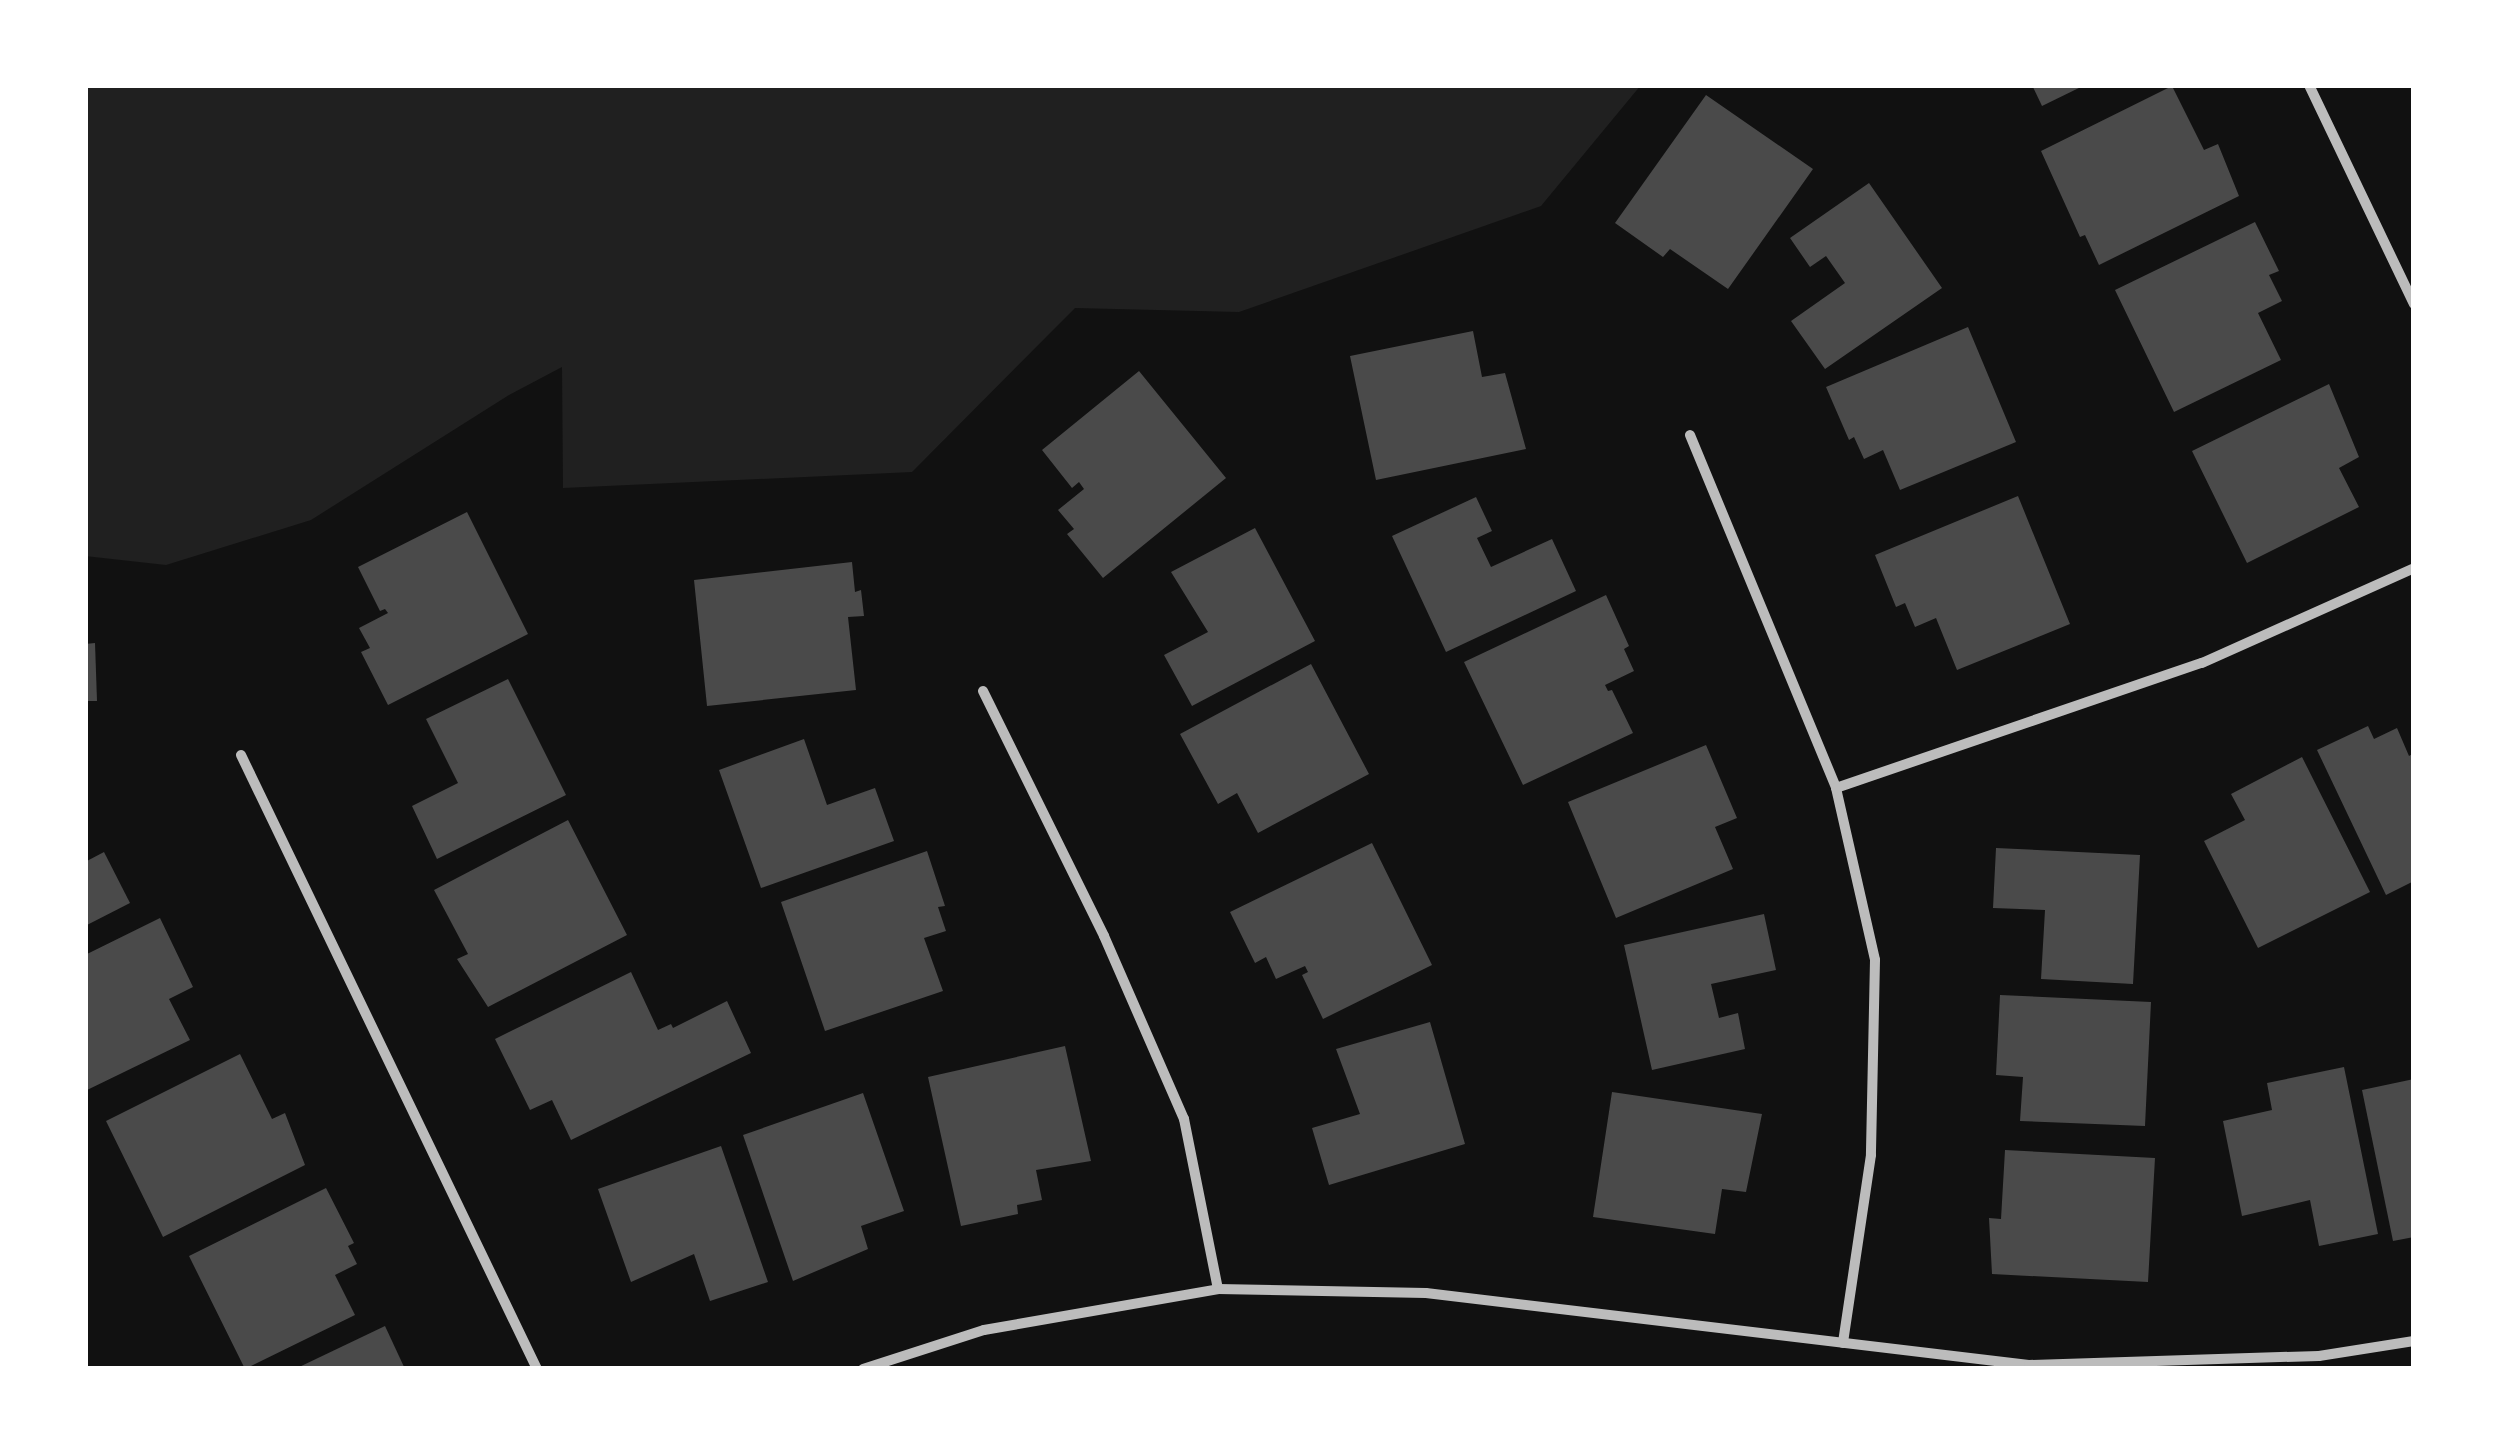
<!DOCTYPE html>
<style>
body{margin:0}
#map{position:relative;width:2499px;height:1454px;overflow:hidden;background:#111;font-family:Manrope,sans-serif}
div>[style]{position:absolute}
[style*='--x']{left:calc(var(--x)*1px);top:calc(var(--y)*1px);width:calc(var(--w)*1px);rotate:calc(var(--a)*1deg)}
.green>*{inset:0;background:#202020}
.building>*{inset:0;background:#4a4a4a}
.minor>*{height:10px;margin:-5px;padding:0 5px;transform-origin:5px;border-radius:5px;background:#bcbcbc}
span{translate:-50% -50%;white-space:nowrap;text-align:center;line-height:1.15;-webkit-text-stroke:9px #fff;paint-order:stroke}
.frame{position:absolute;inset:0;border:88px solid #fff;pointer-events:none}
</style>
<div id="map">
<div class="green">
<i style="clip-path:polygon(85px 85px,1641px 85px,1541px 206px,1239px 312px,1075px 308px,912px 472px,563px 488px,562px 367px,509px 395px,311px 520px,166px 565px,85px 556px)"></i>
</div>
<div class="building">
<i style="clip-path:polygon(2032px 85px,2085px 85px,2042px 106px)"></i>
<i style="clip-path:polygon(2172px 86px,2204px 150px,2218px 144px,2239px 196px,2099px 265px,2085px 235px,2080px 237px,2041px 151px)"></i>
<i style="clip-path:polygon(1706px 95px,1813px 169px,1728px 289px,1670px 249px,1663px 257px,1615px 223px)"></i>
<i style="clip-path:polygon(1869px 183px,1942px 288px,1825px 369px,1791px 321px,1845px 283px,1826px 256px,1810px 267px,1790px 238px)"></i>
<i style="clip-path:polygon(2255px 222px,2279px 271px,2269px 275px,2282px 301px,2258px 313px,2281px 360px,2174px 412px,2115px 290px)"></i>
<i style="clip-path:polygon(1968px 327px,2016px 442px,1900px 490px,1883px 450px,1864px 459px,1854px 437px,1849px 440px,1826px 387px)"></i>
<i style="clip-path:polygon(1473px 331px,1482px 377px,1505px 373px,1526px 449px,1376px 480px,1350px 356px)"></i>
<i style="clip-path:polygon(1139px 371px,1226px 478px,1103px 578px,1067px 534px,1074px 529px,1058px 510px,1084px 489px,1079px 482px,1072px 488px,1042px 450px)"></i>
<i style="clip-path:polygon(2329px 384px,2359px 457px,2339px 468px,2359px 507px,2247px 563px,2192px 451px)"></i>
<i style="clip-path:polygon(2018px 496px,2070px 624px,1957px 670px,1936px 618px,1915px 627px,1905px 603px,1896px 607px,1875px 555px)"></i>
<i style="clip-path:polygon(1476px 497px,1492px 531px,1477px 538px,1491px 567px,1552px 539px,1576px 591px,1446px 652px,1392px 536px)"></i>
<i style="clip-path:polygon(467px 512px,528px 634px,388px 705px,361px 652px,370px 648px,359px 628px,388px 613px,385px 609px,380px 611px,358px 567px)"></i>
<i style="clip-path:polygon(1255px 528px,1315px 641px,1192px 706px,1164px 655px,1208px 632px,1171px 572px)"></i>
<i style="clip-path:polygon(852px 562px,855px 592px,861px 590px,864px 616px,848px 617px,856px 690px,707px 706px,694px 580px)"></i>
<i style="clip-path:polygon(1606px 595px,1629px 646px,1624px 649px,1634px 671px,1605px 685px,1608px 691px,1612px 690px,1633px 733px,1523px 785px,1464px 662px)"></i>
<i style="clip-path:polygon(95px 643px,97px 701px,85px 701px,85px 644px)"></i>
<i style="clip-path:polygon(1311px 664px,1369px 774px,1258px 833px,1237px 793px,1218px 804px,1180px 734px)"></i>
<i style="clip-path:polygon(508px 679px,566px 795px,437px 859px,412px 806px,458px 783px,426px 719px)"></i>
<i style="clip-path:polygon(2368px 726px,2374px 739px,2397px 728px,2409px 756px,2414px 753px,2414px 881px,2386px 895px,2317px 750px)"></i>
<i style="clip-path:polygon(804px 739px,827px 805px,875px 788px,894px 841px,761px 888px,719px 770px)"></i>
<i style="clip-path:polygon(1706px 745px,1737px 818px,1715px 827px,1733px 869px,1616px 918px,1568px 802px)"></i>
<i style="clip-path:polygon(2302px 757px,2370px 892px,2258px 948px,2204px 841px,2245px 820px,2231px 794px)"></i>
<i style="clip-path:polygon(568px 820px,627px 935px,488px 1007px,457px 959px,468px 954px,434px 890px)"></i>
<i style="clip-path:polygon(1372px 843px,1432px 965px,1323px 1019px,1302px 975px,1308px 972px,1305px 966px,1276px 979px,1266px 957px,1255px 963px,1230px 912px)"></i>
<i style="clip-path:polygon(1996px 848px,2140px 855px,2133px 984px,2041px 979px,2045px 910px,1993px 908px)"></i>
<i style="clip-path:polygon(927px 851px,945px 906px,938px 907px,946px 931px,924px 938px,943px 991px,825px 1031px,781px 902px)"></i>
<i style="clip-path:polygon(104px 852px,130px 903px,85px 926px,85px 862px)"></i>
<i style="clip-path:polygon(1764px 914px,1776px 970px,1711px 984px,1719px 1018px,1738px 1013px,1745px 1049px,1652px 1070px,1624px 945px)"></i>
<i style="clip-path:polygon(160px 918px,193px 987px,169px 999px,190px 1040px,85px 1091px,85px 955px)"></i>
<i style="clip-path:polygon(631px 972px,658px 1030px,671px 1024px,673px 1028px,727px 1001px,751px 1053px,571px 1140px,552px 1100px,530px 1110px,495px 1039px)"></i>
<i style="clip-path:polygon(2000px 995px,2151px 1002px,2145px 1126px,2020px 1121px,2023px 1077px,1996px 1075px)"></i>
<i style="clip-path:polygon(1430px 1022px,1465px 1144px,1329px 1185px,1312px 1128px,1360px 1114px,1336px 1049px)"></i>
<i style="clip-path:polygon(1065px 1046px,1091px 1161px,1036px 1170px,1042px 1200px,1017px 1205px,1018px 1214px,961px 1226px,928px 1077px)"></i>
<i style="clip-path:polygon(240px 1054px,272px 1119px,285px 1113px,305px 1165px,163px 1237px,106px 1121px)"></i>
<i style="clip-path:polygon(2344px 1067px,2378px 1234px,2319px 1246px,2310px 1200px,2242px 1216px,2223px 1121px,2272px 1110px,2267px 1083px)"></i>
<i style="clip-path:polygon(2414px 1079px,2414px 1237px,2393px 1241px,2362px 1090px)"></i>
<i style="clip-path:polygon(1612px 1092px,1762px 1114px,1746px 1192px,1722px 1189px,1715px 1234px,1593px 1217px)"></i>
<i style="clip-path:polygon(863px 1093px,904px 1211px,861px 1226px,868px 1249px,793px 1281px,743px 1135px)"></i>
<i style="clip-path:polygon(721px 1146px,768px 1282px,710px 1301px,694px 1254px,631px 1282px,598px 1189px)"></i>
<i style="clip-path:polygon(2005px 1150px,2155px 1158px,2148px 1282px,1992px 1274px,1989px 1218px,2001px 1219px)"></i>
<i style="clip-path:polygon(326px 1188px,354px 1243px,348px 1246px,357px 1264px,335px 1275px,355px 1315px,245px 1369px,189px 1256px)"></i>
<i style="clip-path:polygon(385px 1326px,405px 1369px,295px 1369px)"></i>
</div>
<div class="minor">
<i style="--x:2309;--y:85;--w:243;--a:64.4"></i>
<i style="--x:1690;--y:435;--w:382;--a:67.5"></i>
<i style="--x:1836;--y:788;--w:176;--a:77.2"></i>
<i style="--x:1875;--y:960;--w:195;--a:91.2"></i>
<i style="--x:1871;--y:1155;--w:190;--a:98.5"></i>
<i style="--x:983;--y:691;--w:273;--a:63.7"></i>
<i style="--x:1104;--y:936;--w:200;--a:66.4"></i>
<i style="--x:1184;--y:1119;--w:173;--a:78.7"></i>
<i style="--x:241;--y:755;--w:682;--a:64.26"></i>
<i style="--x:1836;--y:788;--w:387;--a:-18.9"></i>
<i style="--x:2202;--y:663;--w:232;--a:-24.1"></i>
<i style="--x:863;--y:1369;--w:127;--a:-17.9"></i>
<i style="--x:984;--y:1330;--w:238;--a:-9.9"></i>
<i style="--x:1218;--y:1289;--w:208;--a:1.1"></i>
<i style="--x:1426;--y:1293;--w:607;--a:6.81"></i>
<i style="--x:2029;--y:1365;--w:290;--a:-1.8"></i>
<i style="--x:2319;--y:1356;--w:96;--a:-9"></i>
</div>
<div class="frame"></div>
</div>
